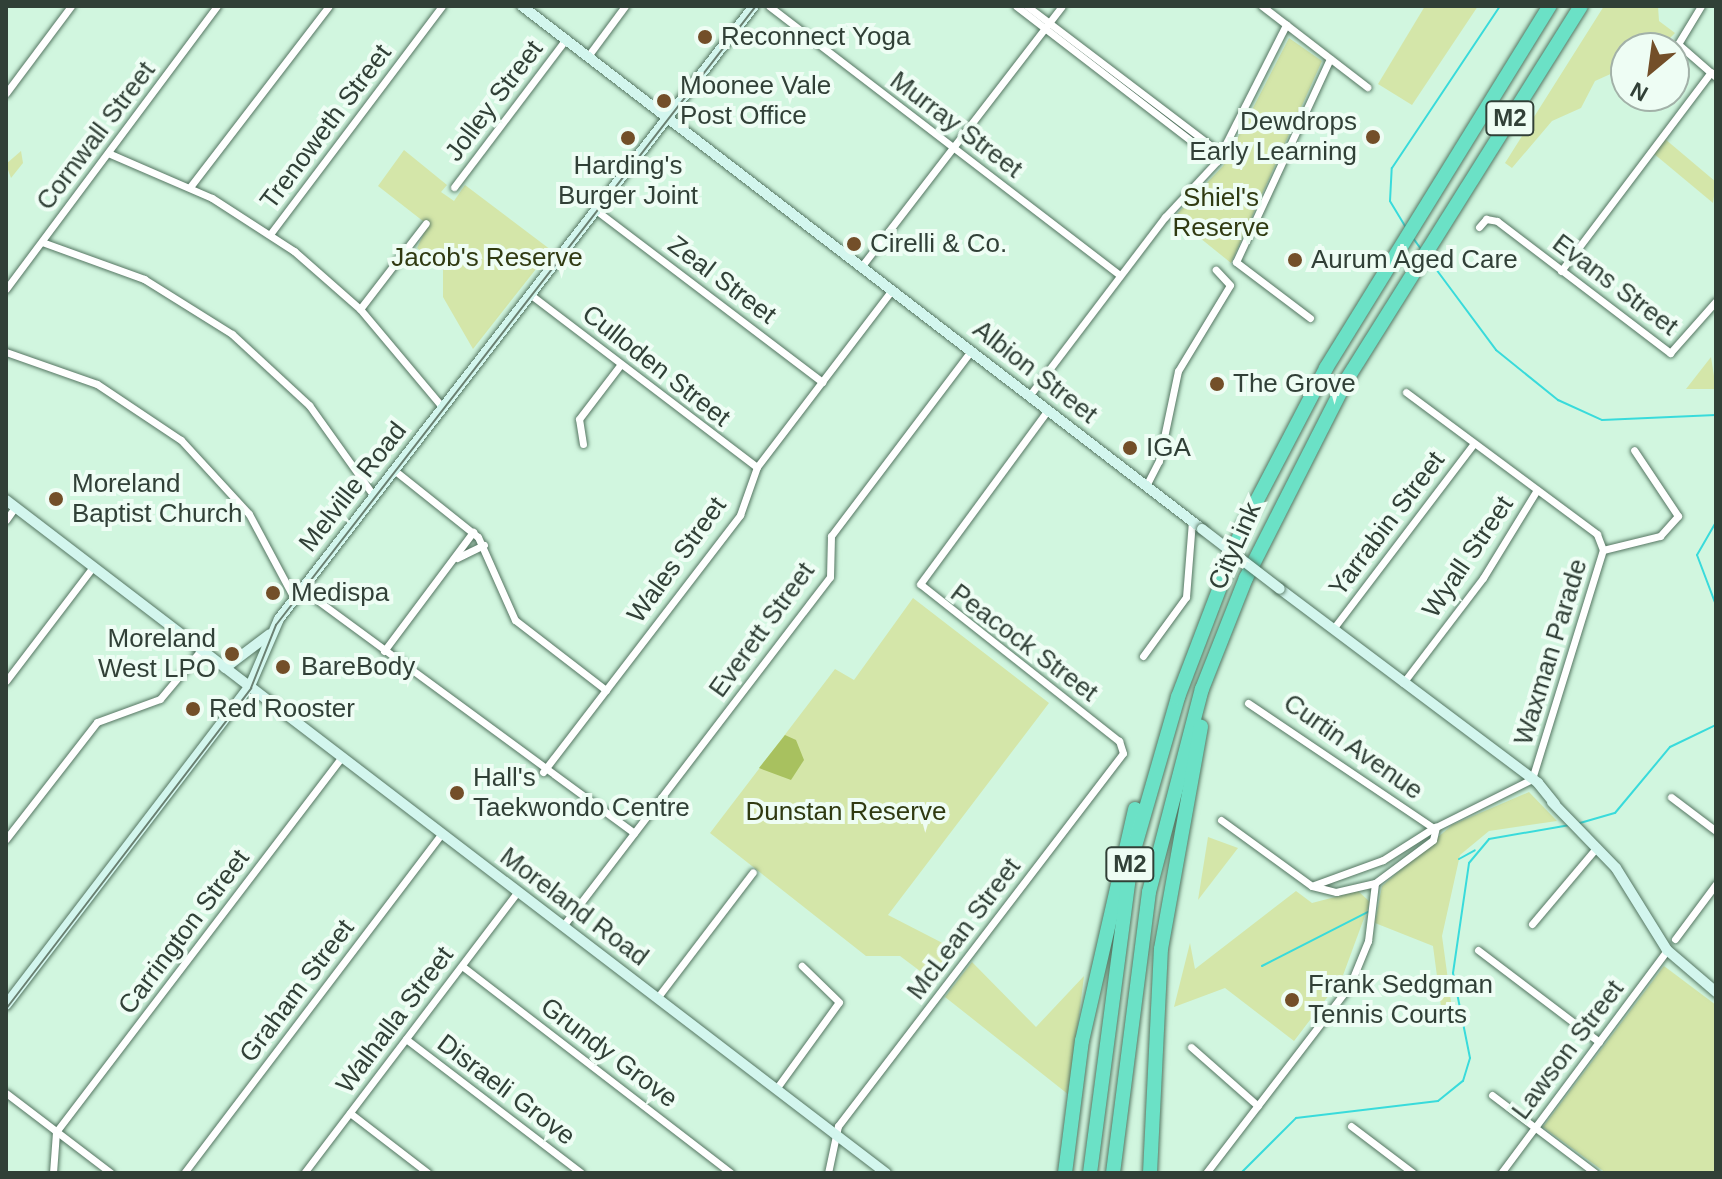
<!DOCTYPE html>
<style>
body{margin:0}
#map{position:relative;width:1722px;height:1179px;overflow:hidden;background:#d1f6df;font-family:Helvetica,sans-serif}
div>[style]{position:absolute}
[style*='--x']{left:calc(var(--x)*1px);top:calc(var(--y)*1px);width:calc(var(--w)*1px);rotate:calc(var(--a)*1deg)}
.green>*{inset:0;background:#d4e6a9}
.forest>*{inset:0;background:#a8c15f}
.stream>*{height:2px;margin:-1px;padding:0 1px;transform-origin:1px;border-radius:1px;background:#39dbdb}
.roads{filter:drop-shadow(0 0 2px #557662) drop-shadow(0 0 2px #557662)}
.street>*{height:7px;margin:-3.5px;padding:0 3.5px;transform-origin:3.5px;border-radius:3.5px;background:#fff}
.secondary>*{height:10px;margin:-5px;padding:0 5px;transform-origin:5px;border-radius:5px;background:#d3f6ee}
.highway>*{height:14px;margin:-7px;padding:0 7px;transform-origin:7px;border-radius:7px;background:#6be1c6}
.tram>*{height:2px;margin:-1px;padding:0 1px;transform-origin:1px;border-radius:1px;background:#6a8072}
.bridges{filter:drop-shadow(0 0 2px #557662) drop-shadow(0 0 2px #557662)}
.secondary-bridge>*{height:10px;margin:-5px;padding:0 5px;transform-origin:5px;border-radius:5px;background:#d3f6ee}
.dots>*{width:22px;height:22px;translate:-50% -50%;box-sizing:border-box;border:4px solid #eefdf4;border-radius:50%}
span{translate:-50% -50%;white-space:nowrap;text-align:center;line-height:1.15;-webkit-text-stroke:8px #eefdf4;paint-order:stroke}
.shield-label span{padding:2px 6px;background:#eefdf4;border:2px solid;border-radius:6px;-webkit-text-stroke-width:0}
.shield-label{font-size:24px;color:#314037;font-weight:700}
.poi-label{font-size:26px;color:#314037}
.left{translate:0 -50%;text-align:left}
.right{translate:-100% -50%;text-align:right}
.street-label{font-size:26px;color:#314037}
.park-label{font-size:26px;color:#303a11}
.frame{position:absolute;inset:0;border:8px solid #314037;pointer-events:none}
.north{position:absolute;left:1610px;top:32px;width:80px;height:80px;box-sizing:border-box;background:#eefdf4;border:2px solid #a2b1a8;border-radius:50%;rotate:209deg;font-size:22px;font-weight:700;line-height:32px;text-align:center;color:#314037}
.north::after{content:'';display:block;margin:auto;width:28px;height:36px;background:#734f29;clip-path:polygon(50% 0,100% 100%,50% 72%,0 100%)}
</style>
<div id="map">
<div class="green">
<i style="clip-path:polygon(1425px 6px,1478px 6px,1412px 105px,1378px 84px)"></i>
<i style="clip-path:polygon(1604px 6px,1658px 6px,1659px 21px,1675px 33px,1660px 48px,1626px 48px,1626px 67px,1595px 81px,1581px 108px,1552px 121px,1512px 168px,1505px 163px)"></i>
<i style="clip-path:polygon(1289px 38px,1322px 61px,1231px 263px,1174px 217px,1223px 166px)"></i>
<i style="clip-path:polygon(1665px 139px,1716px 182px,1713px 203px,1653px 153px)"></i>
<i style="clip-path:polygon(404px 150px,447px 185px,441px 192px,454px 201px,465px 185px,551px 250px,473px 349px,443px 297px,443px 268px,417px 248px,428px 225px,378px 186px)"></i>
<i style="clip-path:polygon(21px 151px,23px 163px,11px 178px,6px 164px)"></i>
<i style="clip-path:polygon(1711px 357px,1716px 389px,1686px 389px)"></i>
<i style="clip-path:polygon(913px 598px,1049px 703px,888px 915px,960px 952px,936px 983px,900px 956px,866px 956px,710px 833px,835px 669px,854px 680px)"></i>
<i style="clip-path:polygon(1529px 792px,1557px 821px,1489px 831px,1460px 855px,1442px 936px,1452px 1009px,1442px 1014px,1433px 946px,1375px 923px,1382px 886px,1452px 825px)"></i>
<i style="clip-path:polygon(1208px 837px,1238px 848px,1198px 900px)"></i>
<i style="clip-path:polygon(1296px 891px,1312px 903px,1358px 891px,1370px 902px,1342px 978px,1294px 1041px,1225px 988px,1174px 1007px,1190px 943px,1195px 969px)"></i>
<i style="clip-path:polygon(972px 962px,1036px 1027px,1084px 976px,1069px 1095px,945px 997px)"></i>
<i style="clip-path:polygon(1664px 966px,1716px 1005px,1716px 1173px,1606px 1173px,1543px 1127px)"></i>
</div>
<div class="forest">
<i style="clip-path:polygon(785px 735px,796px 740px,804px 760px,791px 780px,759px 768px)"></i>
</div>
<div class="stream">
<i style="--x:1405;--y:226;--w:29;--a:-121"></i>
<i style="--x:1390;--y:201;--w:33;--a:-87"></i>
<i style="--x:1392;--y:168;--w:195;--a:-56.3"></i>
<i style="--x:1413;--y:238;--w:14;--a:54"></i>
<i style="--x:1430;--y:261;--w:111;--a:53.4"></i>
<i style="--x:1496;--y:350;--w:80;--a:38.9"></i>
<i style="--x:1558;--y:400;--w:48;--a:24.4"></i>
<i style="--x:1602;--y:420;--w:114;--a:-2.5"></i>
<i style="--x:1716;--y:522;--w:38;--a:120"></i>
<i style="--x:1697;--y:555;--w:53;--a:69.2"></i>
<i style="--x:1580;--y:823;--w:36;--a:-16"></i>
<i style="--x:1615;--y:813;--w:86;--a:-50.2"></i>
<i style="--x:1670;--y:747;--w:51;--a:-25.6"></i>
<i style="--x:1459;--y:859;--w:18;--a:-29"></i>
<i style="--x:1262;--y:966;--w:119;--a:-27"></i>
<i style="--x:1241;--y:1173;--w:78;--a:-45"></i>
<i style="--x:1296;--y:1118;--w:143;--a:-6.8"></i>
<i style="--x:1438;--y:1101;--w:32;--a:-39"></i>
<i style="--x:1463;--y:1081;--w:24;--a:-73"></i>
<i style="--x:1470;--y:1058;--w:87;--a:-101.3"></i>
<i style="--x:1453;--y:973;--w:111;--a:-81.7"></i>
<i style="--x:1469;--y:863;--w:31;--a:-50"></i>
<i style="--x:1489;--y:839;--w:82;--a:-9.8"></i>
</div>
<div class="roads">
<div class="street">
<i style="--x:769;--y:6;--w:442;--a:37.5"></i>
<i style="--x:1016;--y:6;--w:254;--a:37.6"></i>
<i style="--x:1027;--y:6;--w:243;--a:37.2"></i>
<i style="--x:1262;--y:6;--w:133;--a:37.6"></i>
<i style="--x:1701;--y:6;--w:44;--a:121.2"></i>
<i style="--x:1678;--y:44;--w:50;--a:41"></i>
<i style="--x:588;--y:56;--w:62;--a:-53.5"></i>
<i style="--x:6;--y:93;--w:109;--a:-53.2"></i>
<i style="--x:108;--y:153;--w:113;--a:23.4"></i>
<i style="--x:212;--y:198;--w:98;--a:32.9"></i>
<i style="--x:294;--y:251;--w:88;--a:41.3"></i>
<i style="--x:360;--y:309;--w:129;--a:50"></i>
<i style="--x:190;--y:187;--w:228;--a:-52.5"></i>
<i style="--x:454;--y:187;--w:186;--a:-52.9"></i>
<i style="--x:597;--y:211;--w:283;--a:37.2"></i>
<i style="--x:1479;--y:227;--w:11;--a:-49"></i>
<i style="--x:1486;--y:219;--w:11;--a:10"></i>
<i style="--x:1497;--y:221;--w:218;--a:37.3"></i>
<i style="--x:1670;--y:353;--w:69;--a:-48.5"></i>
<i style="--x:271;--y:233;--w:284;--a:-53"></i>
<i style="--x:42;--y:242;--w:109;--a:19.9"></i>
<i style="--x:144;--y:279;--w:104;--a:32"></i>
<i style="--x:232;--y:334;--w:105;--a:42.7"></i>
<i style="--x:309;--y:405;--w:112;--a:54.5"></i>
<i style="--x:861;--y:267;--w:329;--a:-52.4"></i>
<i style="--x:1561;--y:271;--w:249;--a:-53"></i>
<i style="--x:6;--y:289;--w:353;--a:-53.3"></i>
<i style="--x:531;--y:295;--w:284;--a:37.3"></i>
<i style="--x:360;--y:309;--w:108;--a:-52.5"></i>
<i style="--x:1310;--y:318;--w:93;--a:-142.9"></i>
<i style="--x:1236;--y:262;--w:224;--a:-65.2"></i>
<i style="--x:6;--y:352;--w:96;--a:19.4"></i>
<i style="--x:97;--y:384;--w:101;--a:33.7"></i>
<i style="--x:181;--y:440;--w:100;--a:47.4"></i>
<i style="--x:249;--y:514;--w:95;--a:61.8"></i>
<i style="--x:1029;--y:396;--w:225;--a:-52.8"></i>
<i style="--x:1165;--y:217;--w:76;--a:-47.1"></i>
<i style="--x:1217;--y:161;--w:153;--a:-63.1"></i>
<i style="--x:583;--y:444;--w:25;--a:-99"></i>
<i style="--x:579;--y:419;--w:69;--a:-52.6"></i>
<i style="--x:394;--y:470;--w:107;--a:38.6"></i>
<i style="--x:478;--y:537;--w:91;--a:66"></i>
<i style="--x:515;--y:620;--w:115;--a:37.6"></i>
<i style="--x:1146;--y:486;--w:28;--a:-63"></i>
<i style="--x:1159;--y:461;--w:92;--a:-78.1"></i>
<i style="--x:1178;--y:371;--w:100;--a:-58.8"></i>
<i style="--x:1230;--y:285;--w:21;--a:-133"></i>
<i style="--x:6;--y:520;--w:16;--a:-55"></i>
<i style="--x:1603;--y:550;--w:59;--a:-13.8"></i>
<i style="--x:1660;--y:536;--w:27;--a:-48"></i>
<i style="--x:1678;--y:516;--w:79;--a:-123.7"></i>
<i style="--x:457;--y:558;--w:30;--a:-26"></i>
<i style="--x:302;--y:589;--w:412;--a:36.3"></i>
<i style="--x:1333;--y:629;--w:233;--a:-52.8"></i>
<i style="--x:384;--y:651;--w:149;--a:-53.2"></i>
<i style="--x:1143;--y:656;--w:73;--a:-53.9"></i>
<i style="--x:1186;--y:597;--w:76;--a:-85.5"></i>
<i style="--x:6;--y:681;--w:143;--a:-52.7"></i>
<i style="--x:1403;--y:683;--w:132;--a:-52.7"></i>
<i style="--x:1483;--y:578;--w:103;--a:-58.5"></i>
<i style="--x:1248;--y:703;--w:223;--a:34"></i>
<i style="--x:543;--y:772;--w:324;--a:-52.5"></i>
<i style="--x:740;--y:515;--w:51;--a:-70.5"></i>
<i style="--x:757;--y:467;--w:223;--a:-52.7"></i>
<i style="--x:1671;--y:797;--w:56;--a:37.1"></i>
<i style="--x:1221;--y:820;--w:112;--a:36"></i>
<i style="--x:1312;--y:886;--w:25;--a:14"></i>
<i style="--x:1336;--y:892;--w:40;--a:-13"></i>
<i style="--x:6;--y:839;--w:148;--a:-52.1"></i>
<i style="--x:97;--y:722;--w:67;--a:-20.1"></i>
<i style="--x:160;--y:699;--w:64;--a:-50.1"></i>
<i style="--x:1314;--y:885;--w:73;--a:-19.9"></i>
<i style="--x:1383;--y:860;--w:62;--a:-32.4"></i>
<i style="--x:1532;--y:924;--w:101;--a:-49.8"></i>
<i style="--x:563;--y:926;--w:439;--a:-52.6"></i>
<i style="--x:830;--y:577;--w:41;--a:-88.6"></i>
<i style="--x:831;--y:536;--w:232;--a:-52.9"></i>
<i style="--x:1675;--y:939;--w:69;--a:-53.3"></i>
<i style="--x:1478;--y:950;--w:152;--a:37.2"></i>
<i style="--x:462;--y:966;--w:339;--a:37.6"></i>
<i style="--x:657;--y:998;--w:158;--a:-52.7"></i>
<i style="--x:406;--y:1039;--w:220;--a:37.4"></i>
<i style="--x:1191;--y:1047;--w:89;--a:41.4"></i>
<i style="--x:776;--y:1089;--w:107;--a:-54.1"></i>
<i style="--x:839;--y:1002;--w:52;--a:-135.8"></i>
<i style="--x:6;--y:1093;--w:132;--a:37.3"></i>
<i style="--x:1492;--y:1095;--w:129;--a:37.1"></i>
<i style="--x:350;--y:1113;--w:98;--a:37.6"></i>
<i style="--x:1351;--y:1126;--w:78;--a:37.2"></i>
<i style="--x:53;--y:1173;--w:41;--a:-85.8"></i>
<i style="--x:56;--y:1132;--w:472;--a:-52.7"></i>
<i style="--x:184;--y:1173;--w:427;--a:-52.8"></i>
<i style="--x:304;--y:1173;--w:354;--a:-52.8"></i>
<i style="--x:828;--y:1173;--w:48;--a:-78"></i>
<i style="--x:838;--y:1126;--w:469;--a:-52.6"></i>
<i style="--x:1123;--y:753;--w:13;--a:-108"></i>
<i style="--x:1119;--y:741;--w:253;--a:-141.7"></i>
<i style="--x:920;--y:584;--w:216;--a:-53.7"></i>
<i style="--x:1206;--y:1173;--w:237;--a:-52.5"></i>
<i style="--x:1350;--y:985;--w:48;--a:-67.8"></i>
<i style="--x:1368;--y:941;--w:58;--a:-83.1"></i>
<i style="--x:1375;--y:883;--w:72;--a:-36.6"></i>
<i style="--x:1433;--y:840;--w:13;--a:-77"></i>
<i style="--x:1436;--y:827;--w:107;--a:-26.6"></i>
<i style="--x:1532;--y:779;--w:240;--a:-72.8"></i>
<i style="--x:1603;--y:550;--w:17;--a:-111"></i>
<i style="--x:1597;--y:534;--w:238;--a:-143.4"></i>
<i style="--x:1501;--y:1173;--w:278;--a:-53.3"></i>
</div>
<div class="secondary">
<i style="--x:522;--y:6;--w:858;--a:37.56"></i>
<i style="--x:6;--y:500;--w:1108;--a:37.41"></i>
<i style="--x:1280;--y:589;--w:323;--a:36.9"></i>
<i style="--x:1538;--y:783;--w:27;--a:51"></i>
<i style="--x:225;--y:668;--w:56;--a:-37.1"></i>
<i style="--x:1552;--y:802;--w:92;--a:45.9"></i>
<i style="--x:1616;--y:868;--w:97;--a:58.1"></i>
<i style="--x:1667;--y:950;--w:65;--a:40.6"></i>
<i style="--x:6;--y:1005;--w:402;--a:-52.6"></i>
<i style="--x:250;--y:686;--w:73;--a:-66.6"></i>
<i style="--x:279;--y:619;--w:775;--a:-52.23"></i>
</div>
<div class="highway">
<i style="--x:1065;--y:1173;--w:133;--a:-82.7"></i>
<i style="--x:1082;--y:1041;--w:238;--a:-77.1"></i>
<i style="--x:1090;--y:1173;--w:316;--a:-82.5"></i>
<i style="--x:1131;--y:860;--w:170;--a:-73.9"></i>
<i style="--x:1178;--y:697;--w:182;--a:-69.1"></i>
<i style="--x:1243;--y:527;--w:179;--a:-62.4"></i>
<i style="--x:1326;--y:368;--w:426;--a:-58.3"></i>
<i style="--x:1113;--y:1173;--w:283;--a:-82.7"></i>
<i style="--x:1149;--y:892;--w:210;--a:-75.4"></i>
<i style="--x:1202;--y:689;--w:119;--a:-68.4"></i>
<i style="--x:1246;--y:578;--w:223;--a:-63.1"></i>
<i style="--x:1347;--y:379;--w:440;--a:-57.9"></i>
<i style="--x:1150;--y:1173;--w:224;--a:-87.2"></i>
<i style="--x:1161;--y:949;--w:226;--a:-79.8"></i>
</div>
</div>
<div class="tram">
<i style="--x:6;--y:1009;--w:404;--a:-52.6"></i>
<i style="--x:251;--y:688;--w:68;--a:-68.4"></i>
<i style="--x:276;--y:625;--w:783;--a:-52.21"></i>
</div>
<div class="bridges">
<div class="secondary-bridge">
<i style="--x:1202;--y:529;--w:98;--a:37.6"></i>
</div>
</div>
<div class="dots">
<i style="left:705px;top:37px;background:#734f29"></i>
<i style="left:664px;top:101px;background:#734f29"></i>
<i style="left:1373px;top:137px;background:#734f29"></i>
<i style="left:628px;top:138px;background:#734f29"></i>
<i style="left:854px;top:244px;background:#734f29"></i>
<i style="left:1295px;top:260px;background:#734f29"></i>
<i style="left:1217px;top:384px;background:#734f29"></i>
<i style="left:1130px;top:448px;background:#734f29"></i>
<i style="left:56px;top:499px;background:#734f29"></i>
<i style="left:273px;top:593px;background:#734f29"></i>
<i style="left:232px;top:654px;background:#734f29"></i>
<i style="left:283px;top:667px;background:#734f29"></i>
<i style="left:193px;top:709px;background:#734f29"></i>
<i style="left:457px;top:793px;background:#734f29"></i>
<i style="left:1292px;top:1000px;background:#734f29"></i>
</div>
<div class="shield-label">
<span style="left:1510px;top:118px">M2</span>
<span style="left:1130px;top:864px">M2</span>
</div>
<div class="poi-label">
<span class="left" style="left:721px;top:37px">Reconnect Yoga</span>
<span class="left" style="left:680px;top:101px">Moonee Vale<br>Post Office</span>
<span class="right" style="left:1357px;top:137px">Dewdrops<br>Early Learning</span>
<span style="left:628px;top:181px">Harding's<br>Burger Joint</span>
<span class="left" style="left:870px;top:244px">Cirelli &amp; Co.</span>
<span class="left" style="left:1311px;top:260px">Aurum Aged Care</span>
<span class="left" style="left:1233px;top:384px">The Grove</span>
<span class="left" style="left:1146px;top:448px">IGA</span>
<span class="left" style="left:72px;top:499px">Moreland<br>Baptist Church</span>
<span class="left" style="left:291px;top:593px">Medispa</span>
<span class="right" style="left:216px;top:654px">Moreland<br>West LPO</span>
<span class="left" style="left:301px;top:667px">BareBody</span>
<span class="left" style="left:209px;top:709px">Red Rooster</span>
<span class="left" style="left:473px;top:793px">Hall's<br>Taekwondo Centre</span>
<span class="left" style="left:1308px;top:1000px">Frank Sedgman<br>Tennis Courts</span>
</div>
<div class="street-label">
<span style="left:494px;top:101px;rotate:-53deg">Jolley Street</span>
<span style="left:956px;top:125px;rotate:37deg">Murray Street</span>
<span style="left:326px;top:127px;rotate:-53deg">Trenoweth Street</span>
<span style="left:96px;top:136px;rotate:-53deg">Cornwall Street</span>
<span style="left:722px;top:280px;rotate:37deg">Zeal Street</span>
<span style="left:1615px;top:285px;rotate:37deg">Evans Street</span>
<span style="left:656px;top:366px;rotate:38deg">Culloden Street</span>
<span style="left:1035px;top:372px;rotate:38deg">Albion Street</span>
<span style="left:353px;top:487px;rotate:-52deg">Melville Road</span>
<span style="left:1387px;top:524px;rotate:-53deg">Yarrabin Street</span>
<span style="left:1235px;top:546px;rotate:-66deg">CityLink</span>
<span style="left:1468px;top:557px;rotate:-56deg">Wyall Street</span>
<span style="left:677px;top:560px;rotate:-54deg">Wales Street</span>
<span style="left:762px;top:630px;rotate:-54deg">Everett Street</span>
<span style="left:1024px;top:643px;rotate:37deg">Peacock Street</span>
<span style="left:1551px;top:652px;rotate:-73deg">Waxman Parade</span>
<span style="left:1353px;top:747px;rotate:35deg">Curtin Avenue</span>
<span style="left:574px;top:907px;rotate:37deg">Moreland Road</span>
<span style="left:964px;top:929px;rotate:-53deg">McLean Street</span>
<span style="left:184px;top:932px;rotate:-53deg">Carrington Street</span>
<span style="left:297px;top:991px;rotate:-53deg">Graham Street</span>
<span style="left:395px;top:1020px;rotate:-53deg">Walhalla Street</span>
<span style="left:1568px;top:1050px;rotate:-53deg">Lawson Street</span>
<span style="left:609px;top:1053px;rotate:37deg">Grundy Grove</span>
<span style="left:506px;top:1090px;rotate:37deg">Disraeli Grove</span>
</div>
<div class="park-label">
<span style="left:1221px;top:213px">Shiel's<br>Reserve</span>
<span style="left:487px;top:258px">Jacob's Reserve</span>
<span style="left:846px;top:812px">Dunstan Reserve</span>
</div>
<div class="frame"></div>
<div class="north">N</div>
</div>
